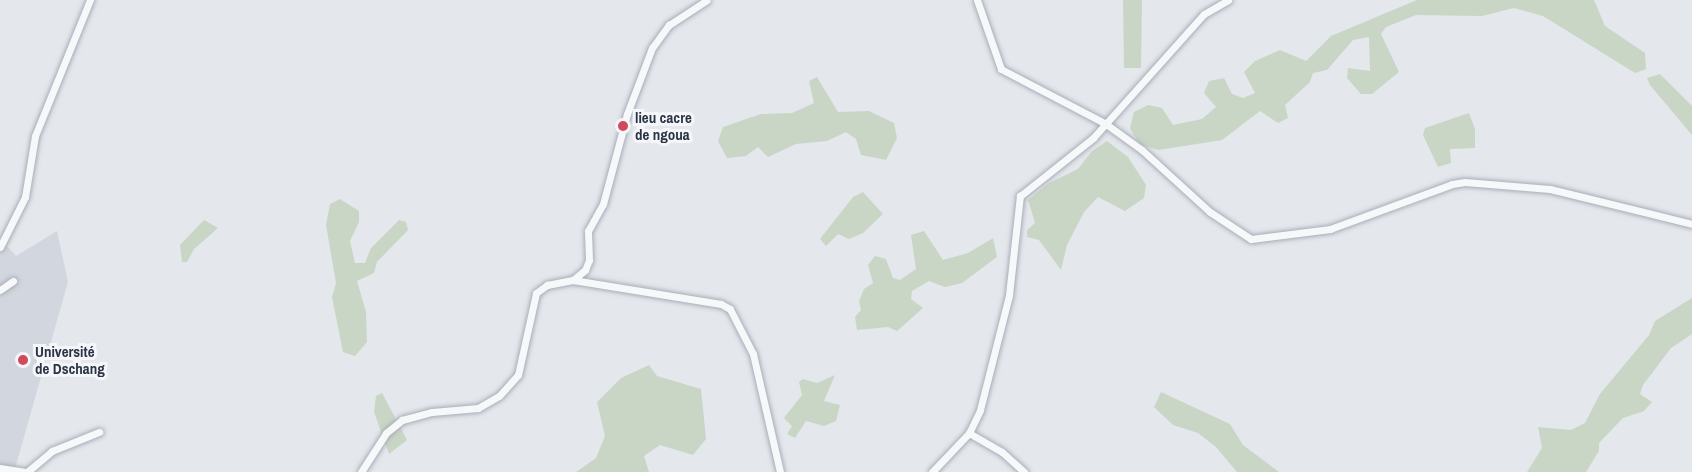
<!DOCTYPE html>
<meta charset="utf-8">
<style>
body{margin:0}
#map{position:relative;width:1692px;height:472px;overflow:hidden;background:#e4e7ec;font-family:"Archivo Narrow",sans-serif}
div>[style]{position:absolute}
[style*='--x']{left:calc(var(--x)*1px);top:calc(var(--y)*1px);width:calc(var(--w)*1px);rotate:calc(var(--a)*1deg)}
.built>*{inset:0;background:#d2d6de}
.green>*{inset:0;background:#c9d6c5}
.roads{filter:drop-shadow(0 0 2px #a9aeb7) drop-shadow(0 0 2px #a9aeb7)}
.minor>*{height:7px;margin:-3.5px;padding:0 3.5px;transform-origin:3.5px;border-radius:3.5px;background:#f7f8fa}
.dots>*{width:16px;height:16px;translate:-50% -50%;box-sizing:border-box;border:3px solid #f4f6f9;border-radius:50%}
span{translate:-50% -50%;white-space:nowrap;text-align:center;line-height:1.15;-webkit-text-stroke:6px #f4f6f9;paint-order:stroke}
.poi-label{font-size:15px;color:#2b3445;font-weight:700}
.left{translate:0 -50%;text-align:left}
</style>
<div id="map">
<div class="built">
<i style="clip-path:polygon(57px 231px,68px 282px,14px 472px,0 472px,0 239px,16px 256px)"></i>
</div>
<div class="green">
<i style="clip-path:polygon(1123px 0,1142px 0,1141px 68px,1124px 68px)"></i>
<i style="clip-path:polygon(1417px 0,1594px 0,1605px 26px,1645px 53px,1646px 69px,1635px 73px,1543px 16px,1514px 8px,1482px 16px,1416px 15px,1386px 27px,1381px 34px,1399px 72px,1372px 94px,1361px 94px,1347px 78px,1348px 68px,1370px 71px,1369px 37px,1353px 40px,1327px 70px,1313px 73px,1310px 82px,1285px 105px,1288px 118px,1278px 123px,1260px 111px,1222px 140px,1158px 150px,1139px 144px,1130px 128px,1134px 112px,1148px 105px,1162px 108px,1173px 125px,1202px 119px,1216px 107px,1204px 93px,1209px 81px,1224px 78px,1232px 94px,1243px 98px,1255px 93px,1244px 72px,1255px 61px,1280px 50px,1306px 61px,1331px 36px)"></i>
<i style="clip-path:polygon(1660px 74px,1692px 106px,1692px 135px,1650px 85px,1647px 78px)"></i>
<i style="clip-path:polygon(817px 77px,838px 112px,869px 111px,894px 123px,897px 138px,886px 160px,861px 155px,856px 139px,846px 132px,827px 141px,796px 144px,768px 157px,758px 147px,746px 156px,727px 158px,718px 141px,723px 127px,761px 114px,792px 113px,814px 103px,809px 81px)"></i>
<i style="clip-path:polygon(1469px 113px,1475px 129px,1475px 148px,1450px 149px,1451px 163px,1438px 167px,1423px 135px,1425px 128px)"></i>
<i style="clip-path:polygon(1107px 141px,1128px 157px,1146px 185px,1144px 198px,1125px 211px,1098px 197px,1084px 212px,1067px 245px,1061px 270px,1039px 240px,1027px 237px,1027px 230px,1035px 223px,1028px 200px,1049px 183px,1078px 169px,1092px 151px)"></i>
<i style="clip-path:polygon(863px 192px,883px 214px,863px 233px,849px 239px,838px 234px,826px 246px,820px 239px,853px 197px)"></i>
<i style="clip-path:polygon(340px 199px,359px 211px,359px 222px,350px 241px,355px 263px,365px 263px,371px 248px,399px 220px,406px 222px,408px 230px,377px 262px,374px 273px,357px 281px,366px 312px,367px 342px,355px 356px,343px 352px,332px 297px,336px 283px,326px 225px,330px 204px)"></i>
<i style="clip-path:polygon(204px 220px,218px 228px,194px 249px,187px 262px,182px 262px,180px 245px)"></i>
<i style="clip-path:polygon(924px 231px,943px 260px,968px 253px,993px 238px,997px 257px,962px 283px,945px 287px,929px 281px,912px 291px,911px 299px,923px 308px,897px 331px,888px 327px,857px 330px,855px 317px,861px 310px,859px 301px,864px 289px,873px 283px,868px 265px,875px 256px,886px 259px,893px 278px,900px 280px,916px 269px,911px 235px)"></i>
<i style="clip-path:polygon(1692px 298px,1692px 334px,1671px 348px,1643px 385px,1640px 394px,1652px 402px,1644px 411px,1623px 418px,1599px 443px,1599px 451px,1586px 472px,1527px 472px,1542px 448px,1538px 427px,1571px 430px,1585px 423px,1600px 394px,1649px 335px,1655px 321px)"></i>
<i style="clip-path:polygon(649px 365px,657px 376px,701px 389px,706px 439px,693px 455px,660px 445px,644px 456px,649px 472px,576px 472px,596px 458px,605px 436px,597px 402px,621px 378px)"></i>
<i style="clip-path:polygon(835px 375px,824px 401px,840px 405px,836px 421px,824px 426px,806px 421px,795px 438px,787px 434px,792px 426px,784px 418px,802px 395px,799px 382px,803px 379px,817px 383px)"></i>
<i style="clip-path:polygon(1161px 392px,1230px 424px,1243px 445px,1279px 472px,1237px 472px,1216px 447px,1198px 433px,1173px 425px,1154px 407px)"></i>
<i style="clip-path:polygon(382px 393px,407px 440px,389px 454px,374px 412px,376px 396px)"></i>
</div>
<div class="roads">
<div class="minor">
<i style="--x:977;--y:0;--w:73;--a:70.8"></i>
<i style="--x:1001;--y:69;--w:119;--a:27.6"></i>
<i style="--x:1106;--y:124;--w:44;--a:35.8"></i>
<i style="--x:1142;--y:150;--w:92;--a:42.4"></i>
<i style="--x:1210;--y:212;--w:49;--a:33.4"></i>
<i style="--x:1251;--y:239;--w:80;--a:-7.2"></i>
<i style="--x:1330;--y:229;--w:130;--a:-20.2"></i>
<i style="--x:1452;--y:184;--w:13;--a:-9"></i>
<i style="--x:1465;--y:182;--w:85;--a:4.7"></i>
<i style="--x:1550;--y:189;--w:146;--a:13.8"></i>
<i style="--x:0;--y:247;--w:56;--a:-63.4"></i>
<i style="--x:25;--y:197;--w:62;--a:-80.7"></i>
<i style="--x:35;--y:136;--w:147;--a:-68"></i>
<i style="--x:573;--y:280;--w:16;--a:-40"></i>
<i style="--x:585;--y:270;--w:11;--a:-68"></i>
<i style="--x:589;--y:260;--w:29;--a:-92"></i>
<i style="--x:588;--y:231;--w:31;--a:-61"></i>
<i style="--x:603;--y:204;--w:93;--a:-75.1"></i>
<i style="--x:627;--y:114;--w:71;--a:-69.3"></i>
<i style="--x:652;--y:48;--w:29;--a:-54"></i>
<i style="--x:669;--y:25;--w:45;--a:-33.3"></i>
<i style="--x:0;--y:290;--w:16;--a:-35"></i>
<i style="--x:969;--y:433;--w:38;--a:30"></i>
<i style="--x:1002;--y:452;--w:30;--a:42"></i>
<i style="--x:0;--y:468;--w:24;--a:9"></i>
<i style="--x:27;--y:472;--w:33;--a:-40"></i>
<i style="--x:52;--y:451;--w:51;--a:-22"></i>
<i style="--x:361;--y:472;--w:46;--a:-57.3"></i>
<i style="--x:386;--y:433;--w:21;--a:-39"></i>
<i style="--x:402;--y:420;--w:31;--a:-15"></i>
<i style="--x:432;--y:412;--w:46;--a:-5"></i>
<i style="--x:478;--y:408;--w:24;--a:-30"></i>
<i style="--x:499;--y:396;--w:28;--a:-48"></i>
<i style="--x:518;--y:375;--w:84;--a:-77.6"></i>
<i style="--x:536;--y:293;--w:14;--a:-36"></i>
<i style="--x:547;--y:285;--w:26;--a:-11"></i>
<i style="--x:573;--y:280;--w:150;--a:9.2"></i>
<i style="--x:721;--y:304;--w:10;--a:29"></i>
<i style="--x:730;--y:309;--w:51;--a:62.9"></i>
<i style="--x:753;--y:354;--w:121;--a:77.1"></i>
<i style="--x:932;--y:472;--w:54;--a:-46.5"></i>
<i style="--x:969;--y:433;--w:25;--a:-64"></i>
<i style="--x:980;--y:410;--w:119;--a:-75.8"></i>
<i style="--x:1009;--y:295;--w:100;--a:-83.7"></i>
<i style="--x:1020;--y:196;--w:93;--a:-38.5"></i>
<i style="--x:1093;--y:138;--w:166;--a:-48.2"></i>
<i style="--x:1204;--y:14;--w:28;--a:-30"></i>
</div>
</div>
<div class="dots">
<i style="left:623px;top:126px;background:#d1495b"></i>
<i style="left:23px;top:360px;background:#d1495b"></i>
</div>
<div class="poi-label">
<span class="left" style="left:635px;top:126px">lieu cacre<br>de ngoua</span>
<span class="left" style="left:35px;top:360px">Université<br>de Dschang</span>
</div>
</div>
